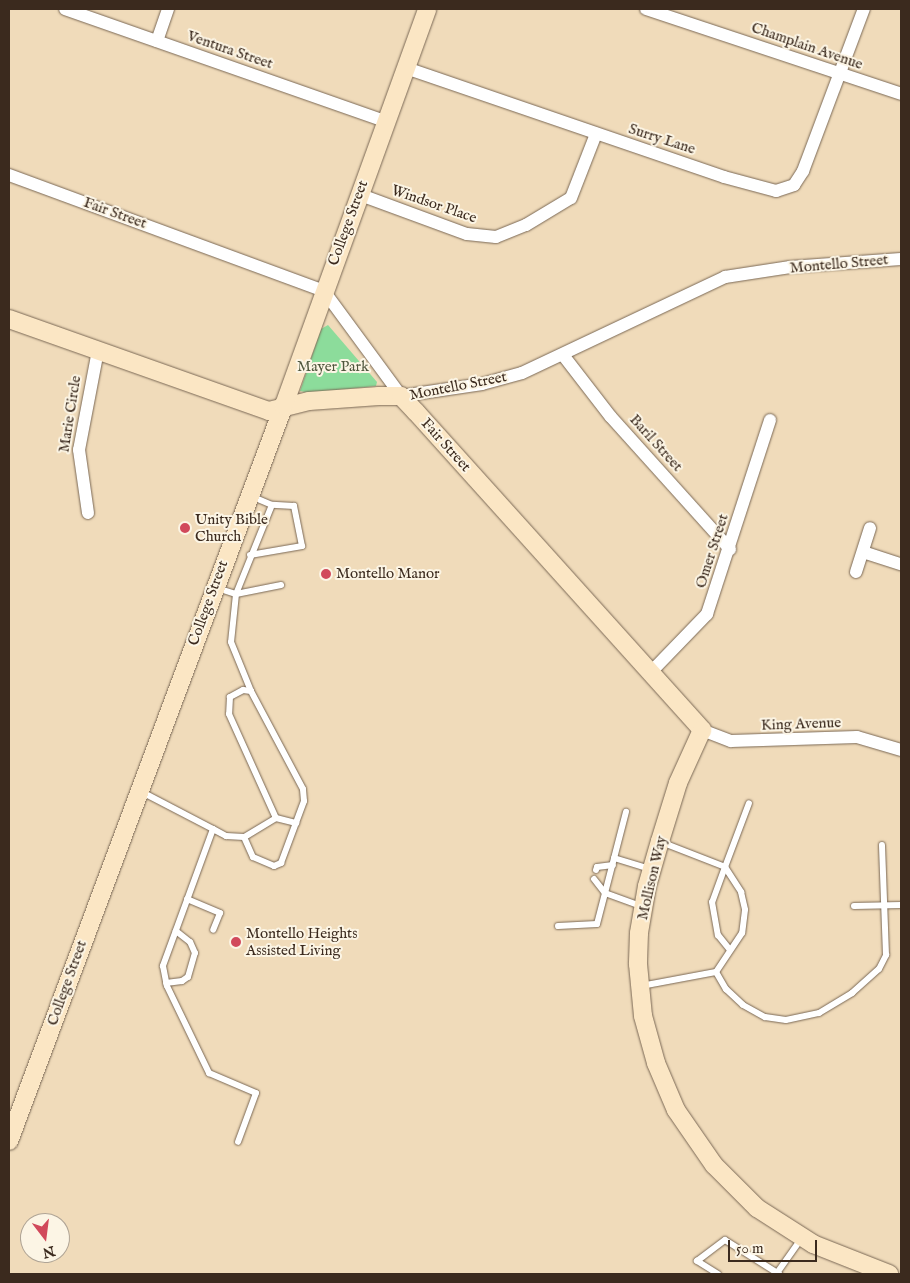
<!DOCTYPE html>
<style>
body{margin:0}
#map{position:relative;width:910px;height:1283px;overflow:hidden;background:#f0dbba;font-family:"IM FELL English",serif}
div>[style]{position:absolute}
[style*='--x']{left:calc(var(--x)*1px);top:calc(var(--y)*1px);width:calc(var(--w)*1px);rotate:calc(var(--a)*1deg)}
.green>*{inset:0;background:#8cdc9b}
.roads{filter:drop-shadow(0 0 1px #7a6855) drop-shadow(0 0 1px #7a6855)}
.lane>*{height:6px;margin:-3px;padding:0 3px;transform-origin:3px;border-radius:3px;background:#fff}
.street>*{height:12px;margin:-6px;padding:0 6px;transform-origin:6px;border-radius:6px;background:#fff}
.secondary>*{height:18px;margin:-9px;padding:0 9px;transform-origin:9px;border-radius:9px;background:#fbe6c4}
.dots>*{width:14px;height:14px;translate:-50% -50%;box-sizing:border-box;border:2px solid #fcf5e5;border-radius:50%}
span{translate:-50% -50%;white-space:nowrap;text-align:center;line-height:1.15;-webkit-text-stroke:4px #fcf5e5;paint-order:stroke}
.street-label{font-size:15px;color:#3b2a1e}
.park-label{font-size:15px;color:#4f563d}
.poi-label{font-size:15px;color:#3b2a1e}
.left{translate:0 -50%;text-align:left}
.frame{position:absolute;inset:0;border:10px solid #3b2a1e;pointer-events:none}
.north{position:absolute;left:20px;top:1213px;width:50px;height:50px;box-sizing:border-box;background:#fcf5e5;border:1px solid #afa495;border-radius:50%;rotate:165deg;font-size:14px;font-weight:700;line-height:20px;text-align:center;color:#3b2a1e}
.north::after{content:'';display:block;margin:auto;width:18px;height:22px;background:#d1495b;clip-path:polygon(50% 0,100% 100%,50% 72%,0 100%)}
.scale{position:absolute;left:728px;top:1240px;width:89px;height:22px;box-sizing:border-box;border:2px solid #3b2a1e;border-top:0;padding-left:6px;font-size:15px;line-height:18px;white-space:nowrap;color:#3b2a1e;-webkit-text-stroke:4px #fcf5e5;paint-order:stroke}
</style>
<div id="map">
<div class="green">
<i style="clip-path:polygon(328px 325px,377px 382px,376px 386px,310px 393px,300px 391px,321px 329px)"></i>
</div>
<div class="roads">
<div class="lane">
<i style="--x:250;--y:555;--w:53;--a:-9.8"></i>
<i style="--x:302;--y:546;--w:41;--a:-101.3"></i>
<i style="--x:294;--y:506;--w:22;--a:-177"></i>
<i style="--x:217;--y:588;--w:20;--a:18"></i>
<i style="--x:236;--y:594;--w:48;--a:95.9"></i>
<i style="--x:231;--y:642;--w:53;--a:67.8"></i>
<i style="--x:236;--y:594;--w:96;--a:-68"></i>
<i style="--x:272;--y:505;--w:23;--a:-157"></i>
<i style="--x:236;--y:594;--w:46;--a:-11.3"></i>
<i style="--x:140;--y:791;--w:82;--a:27.5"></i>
<i style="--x:213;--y:829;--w:146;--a:110.1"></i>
<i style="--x:163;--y:966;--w:20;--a:79"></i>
<i style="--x:167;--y:986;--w:97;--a:64.2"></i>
<i style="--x:209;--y:1073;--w:51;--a:23.1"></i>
<i style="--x:256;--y:1093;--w:52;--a:110.2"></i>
<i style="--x:276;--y:818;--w:21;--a:14"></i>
<i style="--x:213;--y:829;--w:15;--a:28"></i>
<i style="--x:226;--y:836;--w:18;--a:3"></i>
<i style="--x:244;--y:837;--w:22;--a:66"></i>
<i style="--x:253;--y:857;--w:23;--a:23"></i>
<i style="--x:274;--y:866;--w:8;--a:-23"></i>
<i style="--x:281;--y:863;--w:66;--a:-69.6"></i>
<i style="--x:304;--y:801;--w:12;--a:-95"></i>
<i style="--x:303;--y:789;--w:111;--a:-118"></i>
<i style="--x:251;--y:691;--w:8;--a:-173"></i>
<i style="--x:243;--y:690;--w:15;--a:152"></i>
<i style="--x:230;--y:697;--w:17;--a:93"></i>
<i style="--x:229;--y:714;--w:114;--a:65.7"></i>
<i style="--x:276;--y:818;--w:37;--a:149"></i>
<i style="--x:661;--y:842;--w:69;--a:21.3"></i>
<i style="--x:725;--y:867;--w:68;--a:-69.4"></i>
<i style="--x:614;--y:858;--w:39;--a:17"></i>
<i style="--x:725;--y:867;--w:30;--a:57"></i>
<i style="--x:741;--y:892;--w:18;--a:77"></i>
<i style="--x:745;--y:910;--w:23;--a:97"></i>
<i style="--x:742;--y:933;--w:47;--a:123.7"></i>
<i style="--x:716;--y:972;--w:20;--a:60"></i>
<i style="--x:726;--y:989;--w:23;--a:43"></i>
<i style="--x:743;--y:1005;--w:25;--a:29"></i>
<i style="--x:765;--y:1017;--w:21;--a:8"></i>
<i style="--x:786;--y:1020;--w:34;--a:-12"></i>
<i style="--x:819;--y:1013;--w:39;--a:-31"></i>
<i style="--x:852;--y:993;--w:36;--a:-42"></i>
<i style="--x:879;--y:969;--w:16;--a:-63"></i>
<i style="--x:886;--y:955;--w:110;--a:-92.1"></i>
<i style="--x:725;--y:867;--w:37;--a:110"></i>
<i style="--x:712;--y:902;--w:34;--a:80"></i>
<i style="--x:718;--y:935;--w:19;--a:51"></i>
<i style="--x:596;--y:870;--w:3;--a:-72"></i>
<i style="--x:597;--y:867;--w:16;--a:-7"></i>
<i style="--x:594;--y:879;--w:18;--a:52"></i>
<i style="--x:605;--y:893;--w:38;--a:20"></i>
<i style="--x:187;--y:899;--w:36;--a:23"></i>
<i style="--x:220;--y:913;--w:18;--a:112"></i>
<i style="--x:854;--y:906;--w:47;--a:-1.2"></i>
<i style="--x:558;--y:926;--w:39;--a:-3"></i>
<i style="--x:597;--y:924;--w:116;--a:-75.5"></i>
<i style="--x:166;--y:983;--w:16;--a:-7"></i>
<i style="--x:182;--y:981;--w:7;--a:-34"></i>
<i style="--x:188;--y:977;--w:25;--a:-74"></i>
<i style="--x:195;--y:953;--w:12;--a:-114"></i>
<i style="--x:190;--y:942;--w:18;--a:-142"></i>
<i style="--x:641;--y:986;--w:76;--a:-10.6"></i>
<i style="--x:777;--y:1273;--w:42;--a:-54.8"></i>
<i style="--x:718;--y:1274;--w:25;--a:-148"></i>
<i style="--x:697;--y:1261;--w:35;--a:-37"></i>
<i style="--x:725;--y:1240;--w:64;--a:32.2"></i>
</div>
<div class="street">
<i style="--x:65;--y:9;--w:339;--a:19.3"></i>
<i style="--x:646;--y:9;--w:269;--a:18.4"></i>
<i style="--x:157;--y:41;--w:34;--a:-71"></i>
<i style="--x:406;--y:68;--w:336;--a:18.9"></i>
<i style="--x:724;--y:177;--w:54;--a:15.1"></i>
<i style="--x:776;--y:191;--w:19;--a:-18"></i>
<i style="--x:794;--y:185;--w:17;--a:-57"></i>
<i style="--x:803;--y:171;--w:173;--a:-69.4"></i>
<i style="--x:9;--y:175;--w:336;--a:20.2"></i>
<i style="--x:324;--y:291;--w:130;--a:53.7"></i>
<i style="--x:401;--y:396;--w:82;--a:-8.4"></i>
<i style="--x:482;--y:384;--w:41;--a:-15.4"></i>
<i style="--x:522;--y:373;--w:225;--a:-25.3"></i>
<i style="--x:725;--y:277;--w:66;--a:-8.7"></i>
<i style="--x:790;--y:267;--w:111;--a:-4.1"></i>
<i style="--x:358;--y:194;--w:116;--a:20.2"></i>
<i style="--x:467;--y:234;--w:29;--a:6"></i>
<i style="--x:496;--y:237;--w:32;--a:-22"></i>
<i style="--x:526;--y:225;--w:52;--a:-31"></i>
<i style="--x:571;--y:198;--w:69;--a:-68.7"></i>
<i style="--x:563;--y:355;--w:78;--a:52.3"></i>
<i style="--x:611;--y:417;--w:178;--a:48"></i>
<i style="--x:88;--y:513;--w:64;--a:-98.1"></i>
<i style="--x:79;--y:450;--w:102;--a:-79.2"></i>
<i style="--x:863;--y:552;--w:40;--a:18"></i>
<i style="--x:856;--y:572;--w:46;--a:-72.3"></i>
<i style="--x:651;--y:672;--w:81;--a:-46"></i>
<i style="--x:707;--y:614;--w:204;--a:-72"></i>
<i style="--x:702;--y:730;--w:31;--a:21"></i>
<i style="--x:731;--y:741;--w:126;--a:-1.8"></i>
<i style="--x:857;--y:737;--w:46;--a:16.5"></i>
</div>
<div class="secondary">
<i style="--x:9;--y:319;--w:276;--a:19.5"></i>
<i style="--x:269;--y:411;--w:41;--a:-14"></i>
<i style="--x:309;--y:401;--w:70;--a:-4.1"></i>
<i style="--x:379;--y:396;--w:22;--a:0"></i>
<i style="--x:401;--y:396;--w:22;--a:47"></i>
<i style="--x:416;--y:412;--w:428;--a:48"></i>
<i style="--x:702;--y:730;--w:58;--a:114.4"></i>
<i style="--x:678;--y:783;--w:61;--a:107.2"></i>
<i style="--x:660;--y:841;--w:47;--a:106.1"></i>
<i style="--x:647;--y:886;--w:48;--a:99.7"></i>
<i style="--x:639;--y:933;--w:31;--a:92"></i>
<i style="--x:638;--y:964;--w:52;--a:84.5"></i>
<i style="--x:643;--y:1016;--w:49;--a:74.5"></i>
<i style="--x:656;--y:1063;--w:51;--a:66.9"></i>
<i style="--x:676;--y:1110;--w:67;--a:55.4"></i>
<i style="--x:714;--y:1165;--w:61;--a:45"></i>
<i style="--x:757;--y:1208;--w:67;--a:32.7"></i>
<i style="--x:813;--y:1244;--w:82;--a:21.5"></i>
<i style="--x:9;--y:1141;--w:786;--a:-69.51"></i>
<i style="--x:284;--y:405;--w:421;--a:-70.1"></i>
</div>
</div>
<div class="dots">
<i style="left:185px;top:528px;background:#d1495b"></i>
<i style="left:326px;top:574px;background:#d1495b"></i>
<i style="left:236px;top:942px;background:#d1495b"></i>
</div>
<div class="street-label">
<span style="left:807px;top:46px;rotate:19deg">Champlain Avenue</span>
<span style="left:230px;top:50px;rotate:19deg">Ventura Street</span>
<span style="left:662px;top:139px;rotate:18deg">Surry Lane</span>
<span style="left:434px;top:204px;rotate:19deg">Windsor Place</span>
<span style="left:115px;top:213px;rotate:20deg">Fair Street</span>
<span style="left:348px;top:223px;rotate:-70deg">College Street</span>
<span style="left:839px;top:264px;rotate:-5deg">Montello Street</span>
<span style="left:458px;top:386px;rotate:-11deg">Montello Street</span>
<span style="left:70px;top:414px;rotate:-81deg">Marie Circle</span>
<span style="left:656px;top:443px;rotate:48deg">Baril Street</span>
<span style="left:446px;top:445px;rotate:48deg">Fair Street</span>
<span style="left:712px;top:551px;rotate:-72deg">Omer Street</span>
<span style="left:208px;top:603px;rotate:-70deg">College Street</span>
<span style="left:801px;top:724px;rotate:-2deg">King Avenue</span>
<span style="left:652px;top:878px;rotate:-77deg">Mollison Way</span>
<span style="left:67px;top:983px;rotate:-70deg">College Street</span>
</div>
<div class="park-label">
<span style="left:333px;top:367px">Mayer Park</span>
</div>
<div class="poi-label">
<span class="left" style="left:195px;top:528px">Unity Bible<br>Church</span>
<span class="left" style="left:336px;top:574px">Montello Manor</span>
<span class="left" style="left:246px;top:942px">Montello Heights<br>Assisted Living</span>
</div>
<div class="frame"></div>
<div class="north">N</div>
<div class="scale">50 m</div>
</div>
